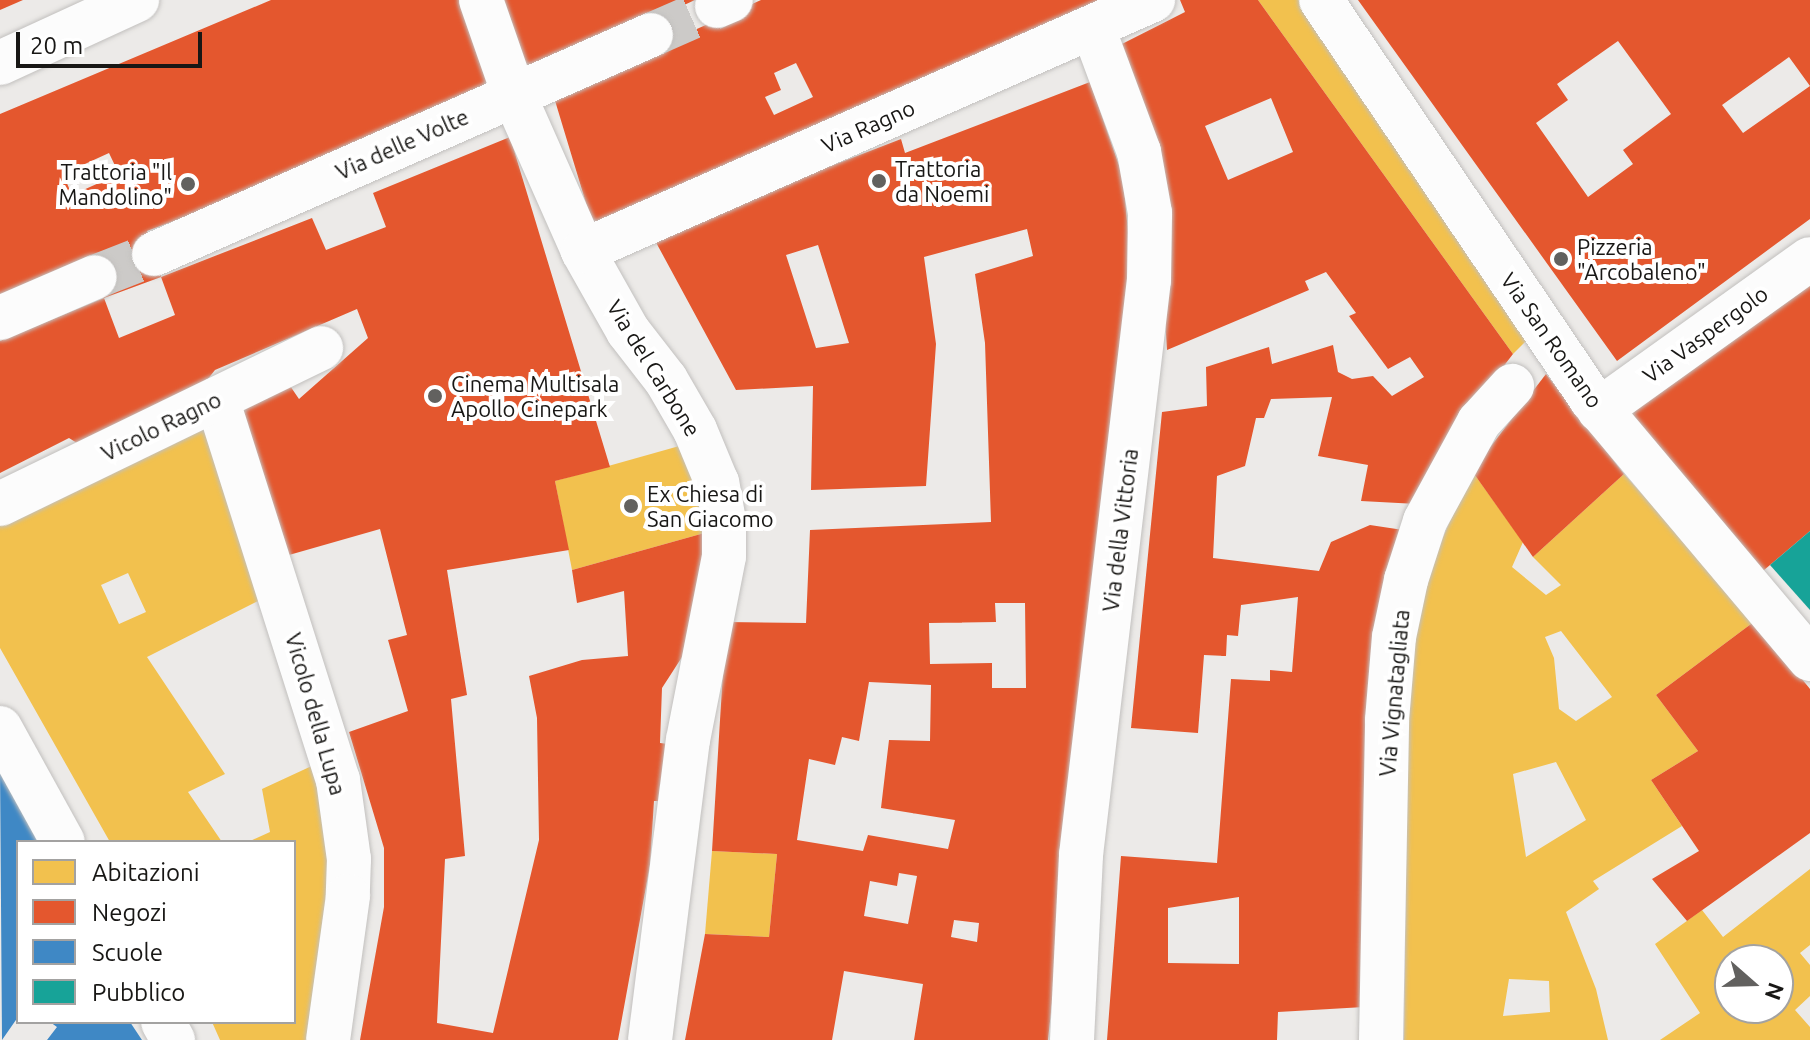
<!DOCTYPE html>
<style>
body{margin:0}
#map{position:relative;width:1810px;height:1040px;overflow:hidden;background:#eceae8;font-family:Ubuntu,sans-serif}
div>[style]{position:absolute}
[style*='--x']{left:calc(var(--x)*1px);top:calc(var(--y)*1px);width:calc(var(--w)*1px);rotate:calc(var(--a)*1deg)}
.homes>*{inset:0;background:#f2c14e}
.shops>*{inset:0;background:#e4572e}
.schools>*{inset:0;background:#3f88c5}
.public>*{inset:0;background:#17a398}
.minor-tunnel>*{height:44px;margin-top:-22px;transform-origin:0;background:repeating-linear-gradient(90deg,#cccac8 0 44px,transparent 0 66px)}
.roads{filter:drop-shadow(0 0 2px #c2c0be) drop-shadow(0 0 2px #c2c0be)}
.pedestrian>*{height:44px;margin:-22px;padding:0 22px;transform-origin:22px;border-radius:22px;background:#fcfcfc}
.minor>*{height:44px;margin:-22px;padding:0 22px;transform-origin:22px;border-radius:22px;background:#fcfcfc}
.dots>*{width:22px;height:22px;translate:-50% -50%;box-sizing:border-box;border:4px solid #fff;border-radius:50%}
span{translate:-50% -50%;white-space:nowrap;text-align:center;line-height:1.15;-webkit-text-stroke:8px #fff;paint-order:stroke}
.street-label{font-size:22px;color:#181715}
.poi-label{font-size:22px;color:#181715}
.left{translate:0 -50%;text-align:left}
.right{translate:-100% -50%;text-align:right}
.legend{position:absolute;left:16px;top:840px;width:280px;height:184px;box-sizing:border-box;background:#fff;border:2px solid #a3a2a1;margin:0;padding:10px 14px;list-style:none;font-size:24px;color:#181715}
.legend li{display:flex;align-items:center;gap:16px;height:40px}
.legend b{width:40px;border:2px solid #a3a2a1}
.north{position:absolute;left:1714px;top:944px;width:80px;height:80px;box-sizing:border-box;background:#fff;border:2px solid #a3a2a1;border-radius:50%;rotate:110deg;font-size:22px;font-weight:700;line-height:32px;text-align:center;color:#181715}
.north::after{content:'';display:block;margin:auto;width:28px;height:36px;background:#62615f;clip-path:polygon(50% 0,100% 100%,50% 72%,0 100%)}
.scale{position:absolute;left:16px;top:32px;width:186px;height:36px;box-sizing:border-box;border:4px solid #181715;border-top:0;padding-left:10px;font-size:24px;line-height:28px;white-space:nowrap;color:#181715;-webkit-text-stroke:6px #fff;paint-order:stroke}
</style>
<div id="map">
<div class="homes">
<i style="clip-path:polygon(1258px 0,1304px 0,1534px 333px,1513px 354px)"></i>
<i style="clip-path:polygon(evenodd,204px 421px,268px 596px,147px 657px,225px 774px,188px 792px,222px 842px,110px 842px,0 648px,0 518px,204px 421px,128px 573px,146px 612px,119px 624px,101px 585px,128px 573px)"></i>
<i style="clip-path:polygon(690px 443px,708px 532px,572px 570px,555px 481px)"></i>
<i style="clip-path:polygon(evenodd,1472px 471px,1523px 542px,1512px 567px,1546px 595px,1561px 585px,1533px 557px,1624px 474px,1755px 621px,1656px 695px,1698px 751px,1651px 780px,1682px 826px,1593px 881px,1599px 889px,1566px 912px,1596px 989px,1608px 1040px,1404px 1040px,1409px 615px,1472px 471px,1561px 631px,1612px 697px,1576px 721px,1559px 709px,1554px 658px,1545px 637px,1561px 631px,1472px 471px,1556px 762px,1586px 820px,1526px 857px,1513px 774px,1556px 762px,1472px 471px,1509px 979px,1549px 981px,1550px 1012px,1503px 1016px,1509px 979px)"></i>
<i style="clip-path:polygon(316px 764px,336px 894px,317px 1040px,220px 1040px,212px 1022px,294px 1022px,294px 842px,248px 842px,270px 832px,262px 789px)"></i>
<i style="clip-path:polygon(712px 851px,777px 854px,769px 937px,705px 934px)"></i>
<i style="clip-path:polygon(evenodd,1810px 869px,1810px 945px,1800px 953px,1810px 965px,1810px 996px,1795px 1010px,1810px 1027px,1810px 1040px,1660px 1040px,1700px 1013px,1655px 944px,1702px 910px,1723px 937px,1810px 869px,1730px 960px,1778px 960px,1778px 1008px,1730px 1008px,1730px 960px)"></i>
</div>
<div class="shops">
<i style="clip-path:polygon(0 0,23px 0,0 10px)"></i>
<i style="clip-path:polygon(evenodd,271px 0,467px 0,494px 84px,291px 177px,147px 231px,161px 277px,104px 298px,87px 259px,0 295px,0 114px,271px 0,109px 153px,119px 174px,72px 195px,63px 174px,109px 153px)"></i>
<i style="clip-path:polygon(498px 0,695px 0,523px 79px)"></i>
<i style="clip-path:polygon(evenodd,761px 0,1110px 0,592px 223px,553px 94px,761px 0,796px 63px,813px 97px,774px 115px,765px 97px,781px 90px,774px 73px,796px 63px)"></i>
<i style="clip-path:polygon(evenodd,1180px 0,1258px 0,1513px 354px,1472px 407px,1417px 504px,1361px 501px,1368px 465px,1318px 456px,1332px 397px,1271px 399px,1264px 418px,1256px 418px,1245px 466px,1217px 476px,1213px 558px,1319px 571px,1331px 542px,1370px 525px,1403px 530px,1364px 1007px,1278px 1012px,1277px 1040px,1107px 1040px,1121px 856px,1217px 863px,1231px 679px,1270px 681px,1270px 670px,1292px 672px,1298px 597px,1241px 605px,1238px 636px,1227px 635px,1226px 656px,1204px 655px,1198px 733px,1131px 728px,1162px 412px,1207px 406px,1206px 367px,1269px 347px,1272px 364px,1333px 345px,1338px 372px,1352px 379px,1373px 376px,1392px 396px,1424px 377px,1410px 357px,1388px 369px,1349px 316px,1356px 313px,1326px 272px,1305px 281px,1309px 290px,1167px 350px,1155px 159px,1118px 46px,1185px 12px,1180px 0,1271px 98px,1293px 152px,1228px 180px,1205px 126px,1271px 98px,1180px 0,1239px 897px,1239px 964px,1168px 963px,1168px 908px,1239px 897px)"></i>
<i style="clip-path:polygon(evenodd,1358px 0,1810px 0,1810px 219px,1617px 361px,1358px 0,1618px 41px,1671px 114px,1623px 150px,1633px 164px,1588px 197px,1536px 123px,1568px 100px,1557px 84px,1618px 41px,1358px 0,1789px 57px,1810px 86px,1743px 133px,1722px 105px,1789px 57px)"></i>
<i style="clip-path:polygon(evenodd,1090px 82px,1123px 177px,1131px 265px,1048px 1040px,914px 1040px,923px 984px,844px 971px,832px 1040px,685px 1040px,705px 934px,769px 937px,777px 854px,712px 851px,726px 622px,806px 623px,810px 530px,991px 522px,985px 343px,975px 274px,1033px 256px,1027px 229px,924px 257px,936px 344px,926px 486px,811px 490px,813px 386px,736px 390px,652px 235px,901px 139px,905px 153px,1090px 82px,818px 245px,849px 343px,816px 348px,786px 255px,818px 245px,1090px 82px,995px 603px,1025px 603px,1026px 688px,992px 688px,992px 663px,930px 664px,929px 623px,996px 622px,995px 603px,1090px 82px,869px 682px,931px 685px,930px 741px,889px 740px,881px 808px,955px 820px,948px 849px,868px 835px,863px 851px,797px 840px,809px 759px,835px 765px,842px 737px,859px 741px,869px 682px,1090px 82px,899px 873px,917px 876px,908px 924px,864px 916px,870px 881px,897px 886px,899px 873px,1090px 82px,954px 920px,979px 923px,977px 942px,951px 937px,954px 920px)"></i>
<i style="clip-path:polygon(510px 137px,610px 467px,555px 481px,569px 550px,447px 570px,467px 695px,451px 699px,465px 856px,445px 859px,437px 1023px,493px 1033px,539px 840px,537px 718px,529px 676px,582px 660px,628px 656px,624px 591px,577px 603px,572px 570px,708px 532px,684px 654px,662px 688px,660px 743px,668px 744px,664px 801px,654px 801px,650px 865px,618px 1040px,360px 1040px,384px 907px,384px 848px,349px 732px,408px 711px,388px 640px,407px 635px,380px 529px,289px 555px,234px 402px,284px 377px,299px 399px,368px 338px,357px 309px,215px 370px,204px 384px,77px 443px,69px 438px,0 473px,0 341px,104px 298px,119px 338px,175px 315px,161px 277px,312px 218px,326px 250px,386px 227px,373px 193px)"></i>
<i style="clip-path:polygon(1810px 272px,1810px 531px,1757px 576px,1621px 414px)"></i>
<i style="clip-path:polygon(1546px 374px,1624px 474px,1533px 557px,1472px 471px)"></i>
<i style="clip-path:polygon(1755px 621px,1810px 689px,1810px 833px,1687px 921px,1652px 879px,1699px 851px,1651px 780px,1698px 751px,1656px 695px)"></i>
</div>
<div class="schools">
<i style="clip-path:polygon(0 765px,44px 842px,18px 842px,18px 1017px,2px 1040px)"></i>
<i style="clip-path:polygon(50px 1022px,130px 1022px,142px 1040px,47px 1040px,57px 1027px)"></i>
</div>
<div class="public">
<i style="clip-path:polygon(1810px 531px,1810px 610px,1770px 565px)"></i>
</div>
<div class="minor-tunnel">
<i style="--x:651;--y:35;--w:72;--a:-23.7"></i>
<i style="--x:95;--y:277;--w:63;--a:-21.3"></i>
</div>
<div class="roads">
<div class="pedestrian">
<i style="--x:481;--y:0;--w:101;--a:70.8"></i>
<i style="--x:514;--y:95;--w:171;--a:66.1"></i>
<i style="--x:1321;--y:0;--w:482;--a:55.9"></i>
<i style="--x:1591;--y:399;--w:340;--a:49.9"></i>
<i style="--x:1599;--y:410;--w:259;--a:-35.6"></i>
</div>
<div class="minor">
<i style="--x:717;--y:6;--w:15;--a:-23"></i>
<i style="--x:0;--y:63;--w:151;--a:-24.7"></i>
<i style="--x:154;--y:254;--w:543;--a:-23.78"></i>
<i style="--x:0;--y:318;--w:103;--a:-23.3"></i>
<i style="--x:217;--y:399;--w:400;--a:72.4"></i>
<i style="--x:338;--y:780;--w:80;--a:82.1"></i>
<i style="--x:349;--y:859;--w:37;--a:92"></i>
<i style="--x:348;--y:896;--w:145;--a:97.9"></i>
<i style="--x:0;--y:504;--w:357;--a:-25.9"></i>
<i style="--x:0;--y:728;--w:130;--a:61.1"></i>
<i style="--x:163;--y:1022;--w:21;--a:61"></i>
<i style="--x:650;--y:1040;--w:302;--a:-82.8"></i>
<i style="--x:688;--y:740;--w:187;--a:-78.9"></i>
<i style="--x:724;--y:556;--w:35;--a:-90"></i>
<i style="--x:724;--y:521;--w:39;--a:-100"></i>
<i style="--x:717;--y:483;--w:57;--a:-112.5"></i>
<i style="--x:695;--y:430;--w:58;--a:-120.1"></i>
<i style="--x:666;--y:380;--w:62;--a:-127.8"></i>
<i style="--x:628;--y:331;--w:92;--a:-119.4"></i>
<i style="--x:583;--y:251;--w:623;--a:-23.77"></i>
<i style="--x:1072;--y:1040;--w:185;--a:-87.2"></i>
<i style="--x:1081;--y:855;--w:579;--a:-83.26"></i>
<i style="--x:1149;--y:280;--w:67;--a:-89.1"></i>
<i style="--x:1150;--y:213;--w:62;--a:-100.2"></i>
<i style="--x:1139;--y:152;--w:132;--a:-110.4"></i>
<i style="--x:1381;--y:1040;--w:320;--a:-88.9"></i>
<i style="--x:1387;--y:720;--w:83;--a:-85.2"></i>
<i style="--x:1394;--y:637;--w:58;--a:-78.1"></i>
<i style="--x:1406;--y:580;--w:62;--a:-72.1"></i>
<i style="--x:1425;--y:521;--w:113;--a:-61.4"></i>
<i style="--x:1479;--y:422;--w:49;--a:-47.5"></i>
</div>
</div>
<div class="dots">
<i style="left:879px;top:181px;background:#62615f"></i>
<i style="left:188px;top:184px;background:#62615f"></i>
<i style="left:1561px;top:259px;background:#62615f"></i>
<i style="left:435px;top:396px;background:#62615f"></i>
<i style="left:631px;top:506px;background:#62615f"></i>
</div>
<div class="street-label">
<span style="left:868px;top:126px;rotate:-24deg">Via Ragno</span>
<span style="left:402px;top:144px;rotate:-24deg">Via delle Volte</span>
<span style="left:1705px;top:334px;rotate:-36deg">Via Vaspergolo</span>
<span style="left:1552px;top:340px;rotate:55deg">Via San Romano</span>
<span style="left:654px;top:368px;rotate:58deg">Via del Carbone</span>
<span style="left:161px;top:426px;rotate:-26deg">Vicolo Ragno</span>
<span style="left:1120px;top:530px;rotate:-83deg">Via della Vittoria</span>
<span style="left:1394px;top:693px;rotate:-85deg">Via Vignatagliata</span>
<span style="left:316px;top:714px;rotate:74deg">Vicolo della Lupa</span>
</div>
<div class="poi-label">
<span class="left" style="left:895px;top:181px">Trattoria<br>da Noemi</span>
<span class="right" style="left:172px;top:184px">Trattoria "Il<br>Mandolino"</span>
<span class="left" style="left:1577px;top:259px">Pizzeria<br>"Arcobaleno"</span>
<span class="left" style="left:451px;top:396px">Cinema Multisala<br>Apollo Cinepark</span>
<span class="left" style="left:647px;top:506px">Ex Chiesa di<br>San Giacomo</span>
</div>
<ul class="legend">
<li><b style="height:22px;background:#f2c14e"></b>Abitazioni</li>
<li><b style="height:22px;background:#e4572e"></b>Negozi</li>
<li><b style="height:22px;background:#3f88c5"></b>Scuole</li>
<li><b style="height:22px;background:#17a398"></b>Pubblico</li>
</ul>
<div class="north">N</div>
<div class="scale">20 m</div>
</div>
